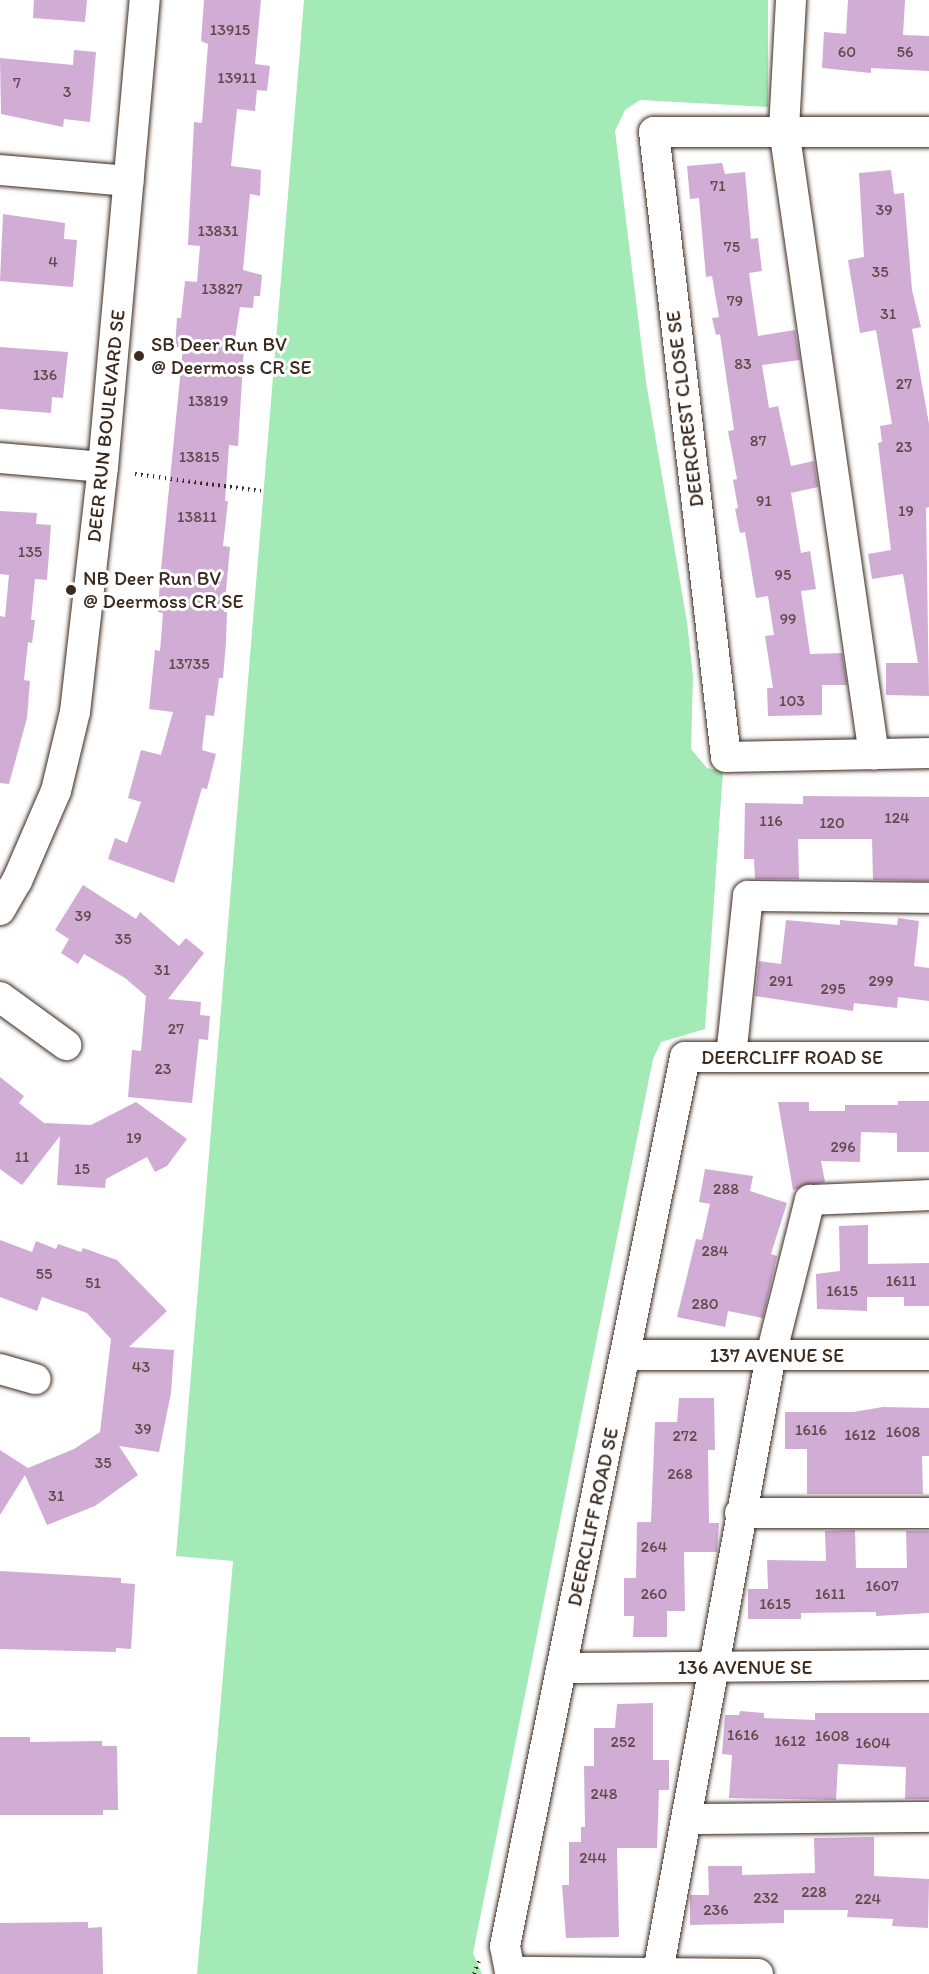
<!DOCTYPE html>
<style>
body{margin:0}
#map{position:relative;width:929px;height:1974px;overflow:hidden;background:#fff;font-family:Itim,sans-serif}
div>[style]{position:absolute}
[style*='--x']{left:calc(var(--x)*1px);top:calc(var(--y)*1px);width:calc(var(--w)*1px);rotate:calc(var(--a)*1deg)}
.green>*{inset:0;background:#a3eab7}
.building>*{inset:0;background:#d1acd4}
.path>*{height:4px;margin-top:-2px;transform-origin:0;background:repeating-linear-gradient(90deg,#3b2a1e 0 1.5px,transparent 0 6px)}
.roads{filter:drop-shadow(0 0 2px #3b2a1e) drop-shadow(0 0 2px #3b2a1e)}
.minor>*{height:30px;margin:-15px;padding:0 15px;transform-origin:15px;border-radius:15px;background:#fff}
.dots>*{width:16px;height:16px;translate:-50% -50%;box-sizing:border-box;border:3px solid #fff;border-radius:50%}
span{translate:-50% -50%;white-space:nowrap;text-align:center;line-height:1.15;-webkit-text-stroke:6px #fff;paint-order:stroke}
.number-label{font-size:16px;color:#604a4c}
.number-label span{-webkit-text-stroke-width:0}
.poi-label{font-size:20px;color:#3b2a1e}
.left{translate:0 -50%;text-align:left}
.street-label{font-size:20px;color:#3b2a1e}
</style>
<div id="map">
<div class="green">
<i style="clip-path:polygon(304px 0,768px 0,768px 107px,640px 100px,625px 110px,615px 131px,646px 382px,687px 622px,693px 676px,691px 749px,707px 768px,723px 771px,705px 1029px,661px 1042px,653px 1059px,473px 1953px,482px 1974px,197px 1974px,233px 1561px,176px 1556px)"></i>
</div>
<div class="building">
<i style="clip-path:polygon(34px 0,87px 0,85px 22px,33px 18px)"></i>
<i style="clip-path:polygon(204px 0,261px 0,255px 64px,270px 66px,267px 91px,257px 90px,255px 111px,237px 109px,231px 166px,261px 170px,260px 196px,250px 194px,243px 270px,262px 275px,260px 296px,254px 296px,253px 308px,240px 307px,234px 345px,244px 347px,238px 446px,229px 445px,225px 501px,228px 501px,223px 546px,230px 547px,224px 612px,227px 612px,226px 642px,223px 678px,219px 678px,214px 716px,206px 715px,202px 750px,216px 754px,207px 789px,202px 788px,174px 883px,108px 859px,115px 838px,127px 843px,141px 802px,128px 798px,141px 750px,161px 755px,173px 712px,149px 709px,155px 650px,160px 651px,163px 613px,158px 612px,160px 579px,183px 348px,175px 347px,177px 318px,181px 318px,185px 281px,197px 282px,200px 246px,188px 245px,194px 122px,202px 123px,208px 44px,201px 41px)"></i>
<i style="clip-path:polygon(848px 0,905px 0,903px 35px,929px 36px,929px 71px,871px 68px,871px 73px,822px 68px,824px 32px,846px 34px)"></i>
<i style="clip-path:polygon(74px 50px,96px 52px,90px 122px,64px 119px,63px 127px,1px 114px,0 58px,73px 65px)"></i>
<i style="clip-path:polygon(722px 163px,725px 174px,745px 172px,751px 239px,758px 238px,762px 271px,749px 273px,758px 336px,795px 330px,800px 360px,762px 365px,769px 408px,778px 406px,791px 466px,814px 461px,818px 487px,791px 493px,801px 553px,810px 551px,816px 589px,801px 591px,810px 654px,842px 653px,847px 685px,822px 685px,822px 715px,768px 716px,767px 688px,773px 688px,765px 636px,774px 635px,768px 596px,756px 598px,745px 532px,740px 533px,735px 509px,738px 508px,733px 480px,737px 479px,728px 431px,734px 430px,720px 334px,716px 335px,712px 318px,719px 317px,712px 276px,706px 277px,699px 198px,690px 199px,687px 166px)"></i>
<i style="clip-path:polygon(891px 170px,894px 194px,904px 193px,912px 290px,921px 327px,912px 329px,929px 424px,929px 507px,926px 508px,929px 696px,886px 695px,886px 663px,918px 663px,903px 574px,872px 579px,868px 554px,891px 550px,878px 443px,882px 442px,880px 426px,892px 424px,876px 330px,860px 333px,848px 260px,864px 257px,859px 173px)"></i>
<i style="clip-path:polygon(3px 214px,65px 223px,64px 239px,77px 240px,73px 287px,0 281px)"></i>
<i style="clip-path:polygon(0 347px,68px 352px,63px 398px,52px 397px,51px 413px,0 409px)"></i>
<i style="clip-path:polygon(0 511px,37px 513px,36px 524px,51px 525px,47px 580px,35px 579px,31px 620px,35px 620px,32px 643px,28px 642px,24px 680px,30px 681px,27px 718px,9px 784px,0 783px,0 616px,5px 617px,9px 575px,0 574px)"></i>
<i style="clip-path:polygon(803px 796px,929px 797px,929px 881px,873px 880px,872px 839px,798px 839px,799px 879px,755px 879px,754px 859px,744px 859px,745px 803px,803px 804px)"></i>
<i style="clip-path:polygon(83px 885px,136px 919px,140px 912px,179px 946px,186px 938px,204px 953px,168px 999px,201px 1002px,200px 1015px,210px 1016px,208px 1040px,199px 1039px,192px 1103px,128px 1097px,132px 1050px,141px 1051px,146px 996px,125px 978px,84px 954px,78px 964px,61px 953px,69px 939px,55px 930px)"></i>
<i style="clip-path:polygon(898px 918px,919px 921px,914px 966px,929px 968px,929px 1001px,898px 997px,897px 1008px,854px 1003px,853px 1011px,755px 996px,759px 961px,781px 964px,786px 920px,840px 925px,840px 920px,897px 925px)"></i>
<i style="clip-path:polygon(0 1077px,24px 1096px,19px 1103px,44px 1123px,91px 1125px,136px 1102px,187px 1139px,167px 1166px,155px 1172px,147px 1157px,106px 1179px,105px 1188px,57px 1185px,60px 1136px,22px 1185px,0 1169px)"></i>
<i style="clip-path:polygon(898px 1101px,929px 1101px,929px 1152px,897px 1152px,897px 1133px,861px 1132px,860px 1162px,821px 1161px,825px 1182px,793px 1190px,778px 1102px,809px 1102px,809px 1111px,845px 1111px,845px 1105px,898px 1105px)"></i>
<i style="clip-path:polygon(705px 1169px,753px 1176px,750px 1191px,787px 1203px,771px 1254px,777px 1256px,763px 1318px,728px 1311px,725px 1327px,677px 1317px,696px 1239px,702px 1240px,710px 1204px,699px 1202px)"></i>
<i style="clip-path:polygon(868px 1225px,868px 1264px,929px 1263px,929px 1306px,904px 1306px,904px 1297px,867px 1297px,867px 1311px,817px 1309px,816px 1274px,840px 1271px,839px 1226px)"></i>
<i style="clip-path:polygon(0 1240px,32px 1252px,36px 1241px,56px 1249px,58px 1244px,81px 1252px,83px 1248px,117px 1260px,167px 1311px,129px 1347px,174px 1350px,171px 1393px,159px 1452px,119px 1446px,138px 1475px,95px 1506px,47px 1525px,25px 1475px,0 1515px,0 1450px,28px 1468px,74px 1449px,100px 1432px,111px 1339px,87px 1313px,42px 1297px,37px 1311px,0 1297px)"></i>
<i style="clip-path:polygon(679px 1398px,714px 1398px,715px 1450px,708px 1450px,709px 1523px,719px 1523px,717px 1552px,684px 1552px,685px 1611px,667px 1611px,667px 1637px,633px 1637px,634px 1616px,624px 1616px,624px 1578px,636px 1578px,637px 1522px,651px 1522px,655px 1422px,677px 1422px)"></i>
<i style="clip-path:polygon(883px 1407px,929px 1408px,929px 1456px,922px 1456px,923px 1494px,807px 1494px,807px 1449px,785px 1449px,785px 1412px,853px 1412px)"></i>
<i style="clip-path:polygon(855px 1530px,856px 1568px,907px 1568px,906px 1531px,929px 1531px,929px 1613px,876px 1616px,876px 1612px,801px 1613px,801px 1619px,748px 1619px,748px 1589px,768px 1589px,767px 1560px,826px 1561px,825px 1531px)"></i>
<i style="clip-path:polygon(0 1571px,121px 1578px,121px 1583px,135px 1584px,131px 1649px,116px 1648px,116px 1652px,0 1649px)"></i>
<i style="clip-path:polygon(653px 1703px,653px 1760px,669px 1760px,669px 1790px,659px 1790px,657px 1848px,617px 1848px,619px 1937px,566px 1938px,562px 1885px,569px 1885px,569px 1842px,581px 1842px,581px 1827px,585px 1827px,584px 1766px,594px 1766px,594px 1728px,615px 1728px,617px 1704px)"></i>
<i style="clip-path:polygon(740px 1711px,764px 1713px,764px 1718px,815px 1720px,815px 1713px,929px 1713px,929px 1799px,905px 1799px,906px 1767px,838px 1764px,836px 1800px,729px 1798px,732px 1755px,722px 1754px,725px 1715px,739px 1715px)"></i>
<i style="clip-path:polygon(0 1737px,30px 1737px,30px 1742px,102px 1741px,102px 1746px,117px 1746px,118px 1810px,103px 1810px,103px 1815px,0 1815px)"></i>
<i style="clip-path:polygon(874px 1837px,874px 1876px,929px 1879px,928px 1928px,892px 1926px,893px 1919px,847px 1917px,848px 1910px,784px 1910px,784px 1923px,690px 1925px,690px 1895px,709px 1895px,708px 1866px,742px 1866px,742px 1875px,815px 1873px,814px 1838px)"></i>
<i style="clip-path:polygon(88px 1922px,88px 1928px,102px 1927px,103px 1974px,0 1974px,0 1923px)"></i>
</div>
<div class="path">
<i style="--x:135;--y:474;--w:127;--a:7.7"></i>
<i style="--x:474;--y:1974;--w:17;--a:-69"></i>
</div>
<div class="roads">
<div class="minor">
<i style="--x:791;--y:0;--w:129;--a:93.1"></i>
<i style="--x:784;--y:129;--w:632;--a:81.82"></i>
<i style="--x:929;--y:132;--w:275;--a:180"></i>
<i style="--x:654;--y:132;--w:629;--a:83.43"></i>
<i style="--x:726;--y:757;--w:203;--a:-1.1"></i>
<i style="--x:0;--y:170;--w:129;--a:4.9"></i>
<i style="--x:0;--y:458;--w:103;--a:5"></i>
<i style="--x:0;--y:910;--w:34;--a:-60"></i>
<i style="--x:17;--y:881;--w:98;--a:-66.6"></i>
<i style="--x:56;--y:791;--w:81;--a:-76.5"></i>
<i style="--x:75;--y:712;--w:247;--a:-83.5"></i>
<i style="--x:103;--y:467;--w:469;--a:-84.9"></i>
<i style="--x:0;--y:997;--w:82;--a:36"></i>
<i style="--x:731;--y:1057;--w:162;--a:-84"></i>
<i style="--x:748;--y:896;--w:181;--a:0.6"></i>
<i style="--x:626;--y:1355;--w:303;--a:0"></i>
<i style="--x:0;--y:1369;--w:37;--a:16"></i>
<i style="--x:740;--y:1513;--w:189;--a:0"></i>
<i style="--x:562;--y:1668;--w:367;--a:-0.5"></i>
<i style="--x:687;--y:1819;--w:242;--a:-0.5"></i>
<i style="--x:658;--y:1972;--w:627;--a:-79.62"></i>
<i style="--x:771;--y:1355;--w:160;--a:-75.9"></i>
<i style="--x:810;--y:1200;--w:119;--a:-2.4"></i>
<i style="--x:758;--y:1974;--w:248;--a:-179.5"></i>
<i style="--x:510;--y:1972;--w:26;--a:-101"></i>
<i style="--x:505;--y:1946;--w:907;--a:-78.55"></i>
<i style="--x:685;--y:1057;--w:244;--a:0"></i>
</div>
</div>
<div class="dots">
<i style="left:139px;top:356px;background:#3b2a1e"></i>
<i style="left:71px;top:590px;background:#3b2a1e"></i>
</div>
<div class="number-label">
<span style="left:230px;top:30px">13915</span>
<span style="left:847px;top:52px">60</span>
<span style="left:905px;top:52px">56</span>
<span style="left:237px;top:78px">13911</span>
<span style="left:17px;top:83px">7</span>
<span style="left:67px;top:92px">3</span>
<span style="left:718px;top:186px">71</span>
<span style="left:884px;top:210px">39</span>
<span style="left:218px;top:231px">13831</span>
<span style="left:732px;top:247px">75</span>
<span style="left:53px;top:262px">4</span>
<span style="left:880px;top:272px">35</span>
<span style="left:222px;top:289px">13827</span>
<span style="left:735px;top:301px">79</span>
<span style="left:888px;top:314px">31</span>
<span style="left:743px;top:364px">83</span>
<span style="left:45px;top:375px">136</span>
<span style="left:904px;top:384px">27</span>
<span style="left:208px;top:401px">13819</span>
<span style="left:758px;top:441px">87</span>
<span style="left:904px;top:447px">23</span>
<span style="left:199px;top:457px">13815</span>
<span style="left:764px;top:501px">91</span>
<span style="left:906px;top:511px">19</span>
<span style="left:197px;top:517px">13811</span>
<span style="left:30px;top:552px">135</span>
<span style="left:783px;top:575px">95</span>
<span style="left:788px;top:619px">99</span>
<span style="left:189px;top:664px">13735</span>
<span style="left:792px;top:701px">103</span>
<span style="left:897px;top:818px">124</span>
<span style="left:771px;top:821px">116</span>
<span style="left:832px;top:823px">120</span>
<span style="left:83px;top:916px">39</span>
<span style="left:123px;top:939px">35</span>
<span style="left:162px;top:970px">31</span>
<span style="left:781px;top:981px">291</span>
<span style="left:881px;top:981px">299</span>
<span style="left:833px;top:989px">295</span>
<span style="left:176px;top:1029px">27</span>
<span style="left:163px;top:1069px">23</span>
<span style="left:134px;top:1138px">19</span>
<span style="left:843px;top:1147px">296</span>
<span style="left:22px;top:1157px">11</span>
<span style="left:82px;top:1169px">15</span>
<span style="left:726px;top:1189px">288</span>
<span style="left:715px;top:1251px">284</span>
<span style="left:44px;top:1274px">55</span>
<span style="left:901px;top:1281px">1611</span>
<span style="left:93px;top:1283px">51</span>
<span style="left:842px;top:1291px">1615</span>
<span style="left:705px;top:1304px">280</span>
<span style="left:141px;top:1367px">43</span>
<span style="left:143px;top:1429px">39</span>
<span style="left:811px;top:1430px">1616</span>
<span style="left:903px;top:1432px">1608</span>
<span style="left:860px;top:1435px">1612</span>
<span style="left:685px;top:1436px">272</span>
<span style="left:103px;top:1463px">35</span>
<span style="left:680px;top:1474px">268</span>
<span style="left:56px;top:1496px">31</span>
<span style="left:654px;top:1547px">264</span>
<span style="left:882px;top:1586px">1607</span>
<span style="left:654px;top:1594px">260</span>
<span style="left:830px;top:1594px">1611</span>
<span style="left:775px;top:1604px">1615</span>
<span style="left:743px;top:1735px">1616</span>
<span style="left:832px;top:1736px">1608</span>
<span style="left:790px;top:1741px">1612</span>
<span style="left:623px;top:1742px">252</span>
<span style="left:873px;top:1743px">1604</span>
<span style="left:604px;top:1794px">248</span>
<span style="left:593px;top:1858px">244</span>
<span style="left:814px;top:1892px">228</span>
<span style="left:766px;top:1898px">232</span>
<span style="left:868px;top:1899px">224</span>
<span style="left:716px;top:1910px">236</span>
</div>
<div class="poi-label">
<span class="left" style="left:151px;top:356px">SB Deer Run BV<br>@ Deermoss CR SE</span>
<span class="left" style="left:83px;top:590px">NB Deer Run BV<br>@ Deermoss CR SE</span>
</div>
<div class="street-label">
<span style="left:685px;top:409px;rotate:-97deg">DEERCREST CLOSE SE</span>
<span style="left:106px;top:426px;rotate:-84deg">DEER RUN BOULEVARD SE</span>
<span style="left:792px;top:1057px">DEERCLIFF ROAD SE</span>
<span style="left:777px;top:1355px">137 AVENUE SE</span>
<span style="left:593px;top:1517px;rotate:-78deg">DEERCLIFF ROAD SE</span>
<span style="left:745px;top:1667px">136 AVENUE SE</span>
</div>
</div>
